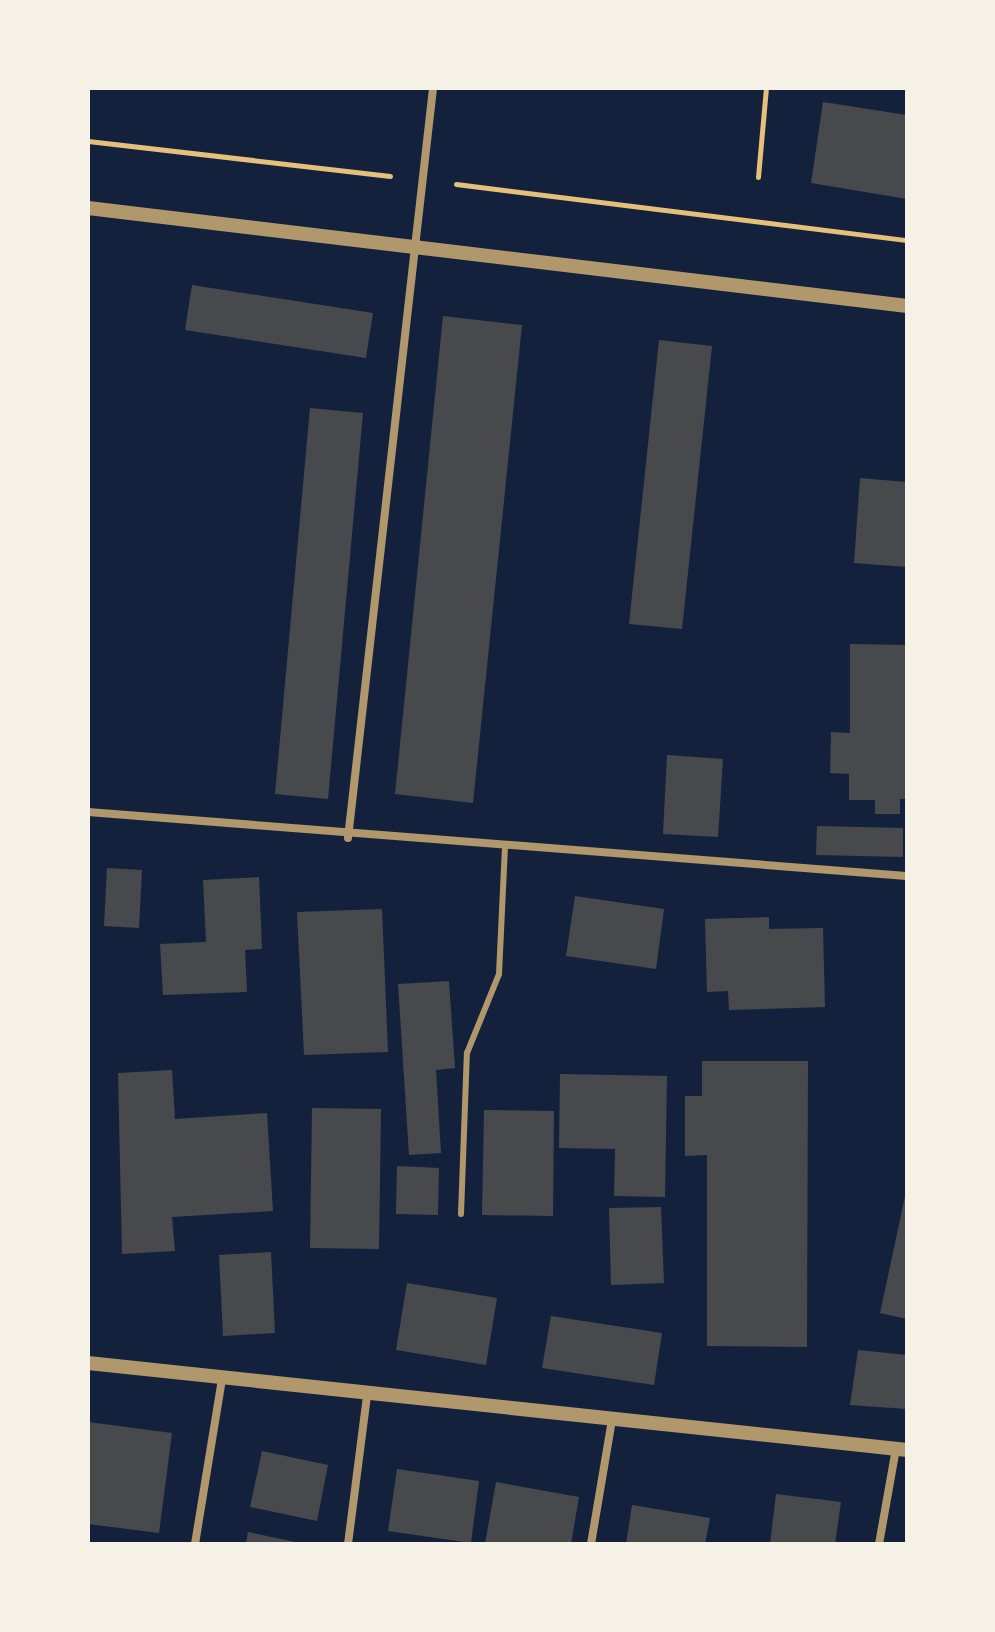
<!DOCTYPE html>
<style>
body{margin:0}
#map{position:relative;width:995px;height:1632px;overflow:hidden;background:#14213d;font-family:Raleway,sans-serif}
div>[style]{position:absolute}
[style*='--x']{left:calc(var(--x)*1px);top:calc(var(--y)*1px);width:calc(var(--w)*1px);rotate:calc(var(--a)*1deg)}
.building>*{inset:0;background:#48494c}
.path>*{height:5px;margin:-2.5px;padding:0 2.5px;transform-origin:2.5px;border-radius:2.5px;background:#e5c07b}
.service>*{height:6px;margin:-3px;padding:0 3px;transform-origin:3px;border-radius:3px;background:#b1986c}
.minor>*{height:8px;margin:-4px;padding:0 4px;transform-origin:4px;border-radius:4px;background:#b1986c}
.tertiary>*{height:14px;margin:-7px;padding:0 7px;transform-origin:7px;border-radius:7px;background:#b1986c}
span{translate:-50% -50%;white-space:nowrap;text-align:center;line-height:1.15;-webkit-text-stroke:8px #f6f1e7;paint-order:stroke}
.frame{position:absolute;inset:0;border:90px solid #f6f1e7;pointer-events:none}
</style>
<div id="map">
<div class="building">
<i style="clip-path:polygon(823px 102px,907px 115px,907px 199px,811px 183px)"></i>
<i style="clip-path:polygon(192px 285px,373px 313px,366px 358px,185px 330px)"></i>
<i style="clip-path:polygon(443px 316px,522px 325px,473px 803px,395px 794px)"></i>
<i style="clip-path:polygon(659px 340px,712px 346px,682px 629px,629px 624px)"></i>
<i style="clip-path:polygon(310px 408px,363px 413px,328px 799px,275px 794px)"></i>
<i style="clip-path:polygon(860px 478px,907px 482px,907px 567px,854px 563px)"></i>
<i style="clip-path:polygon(850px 644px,907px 645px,907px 799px,900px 799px,900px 814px,875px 814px,875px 800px,849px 800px,849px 774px,830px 773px,831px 732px,850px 733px)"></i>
<i style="clip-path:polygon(667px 755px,723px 759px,718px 837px,663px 834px)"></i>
<i style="clip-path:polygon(817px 826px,903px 828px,903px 857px,816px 855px)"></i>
<i style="clip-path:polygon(107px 868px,142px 870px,139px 928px,104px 926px)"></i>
<i style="clip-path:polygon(259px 877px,262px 949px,245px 950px,247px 992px,163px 995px,160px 944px,206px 942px,203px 880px)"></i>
<i style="clip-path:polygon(575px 896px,664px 909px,656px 969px,566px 956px)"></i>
<i style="clip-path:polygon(382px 909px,388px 1052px,304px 1055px,297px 912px)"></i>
<i style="clip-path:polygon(769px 917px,769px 929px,823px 928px,825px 1007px,729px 1010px,728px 991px,707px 992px,705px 919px)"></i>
<i style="clip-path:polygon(449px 981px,455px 1068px,436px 1070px,441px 1153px,409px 1155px,398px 984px)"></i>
<i style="clip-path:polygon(702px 1061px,808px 1061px,807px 1347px,707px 1346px,707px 1155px,685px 1156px,685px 1096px,702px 1096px)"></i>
<i style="clip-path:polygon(172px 1070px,175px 1119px,267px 1113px,273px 1211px,172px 1217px,175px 1251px,122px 1254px,118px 1073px)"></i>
<i style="clip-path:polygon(560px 1074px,667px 1076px,665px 1197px,614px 1196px,615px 1149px,559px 1148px)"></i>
<i style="clip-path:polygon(312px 1108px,381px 1109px,379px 1249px,310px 1248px)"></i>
<i style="clip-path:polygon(484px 1110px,554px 1111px,553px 1216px,482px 1215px)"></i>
<i style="clip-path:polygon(397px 1166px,439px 1168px,438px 1215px,396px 1214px)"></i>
<i style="clip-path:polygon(907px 1187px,907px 1319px,880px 1313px)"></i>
<i style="clip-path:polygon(661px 1207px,664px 1283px,611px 1285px,609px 1208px)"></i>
<i style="clip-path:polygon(271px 1252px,275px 1333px,223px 1336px,219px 1255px)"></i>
<i style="clip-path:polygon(407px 1283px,497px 1298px,486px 1365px,396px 1350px)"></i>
<i style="clip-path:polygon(551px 1316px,662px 1333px,654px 1385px,542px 1368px)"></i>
<i style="clip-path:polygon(858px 1350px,907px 1355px,907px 1409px,850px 1405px)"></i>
<i style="clip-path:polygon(88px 1422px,172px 1433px,159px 1533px,88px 1524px)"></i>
<i style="clip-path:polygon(262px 1451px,328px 1465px,317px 1521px,250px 1507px)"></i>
<i style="clip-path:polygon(397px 1469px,479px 1481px,471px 1543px,388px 1531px)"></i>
<i style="clip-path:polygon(496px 1482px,579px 1497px,571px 1544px,485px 1544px)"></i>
<i style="clip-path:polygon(776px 1494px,841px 1502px,835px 1544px,770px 1544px)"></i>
<i style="clip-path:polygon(632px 1505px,710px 1518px,705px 1544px,626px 1544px)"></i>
<i style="clip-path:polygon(248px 1532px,300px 1543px,300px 1544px,246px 1544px)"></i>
</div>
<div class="path">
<i style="--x:88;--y:141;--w:304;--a:6.6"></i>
<i style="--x:758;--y:177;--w:89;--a:-84.9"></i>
<i style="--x:456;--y:184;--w:454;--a:7.1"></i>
</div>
<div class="service">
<i style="--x:461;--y:1214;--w:161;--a:-87.9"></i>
<i style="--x:467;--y:1053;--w:85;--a:-67.9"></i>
<i style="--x:499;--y:974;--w:125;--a:-87.3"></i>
</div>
<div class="minor">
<i style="--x:88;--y:812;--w:821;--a:4.47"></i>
<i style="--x:348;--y:838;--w:755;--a:-83.53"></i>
<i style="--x:195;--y:1544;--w:166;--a:-80.7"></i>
<i style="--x:348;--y:1544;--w:150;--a:-82.7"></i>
<i style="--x:591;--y:1544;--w:126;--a:-80.4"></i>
<i style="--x:879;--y:1544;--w:97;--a:-79.9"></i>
</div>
<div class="tertiary">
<i style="--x:88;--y:208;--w:825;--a:6.82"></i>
<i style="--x:88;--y:1363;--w:824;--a:6.06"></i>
</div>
<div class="frame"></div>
</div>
